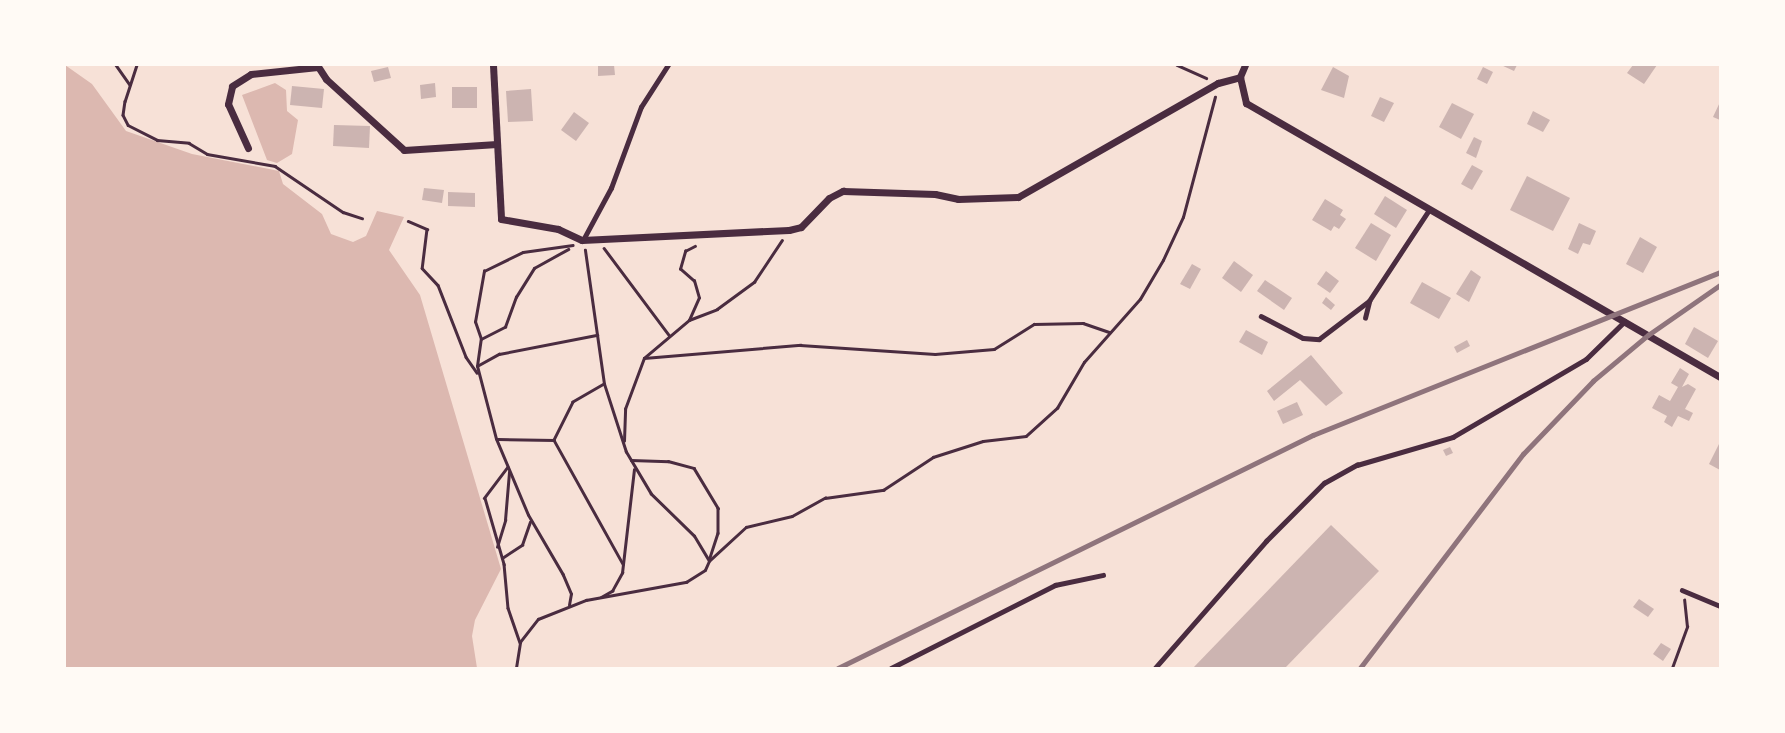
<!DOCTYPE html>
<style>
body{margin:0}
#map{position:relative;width:1785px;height:733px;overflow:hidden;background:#f7e1d7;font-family:"Roboto Condensed",sans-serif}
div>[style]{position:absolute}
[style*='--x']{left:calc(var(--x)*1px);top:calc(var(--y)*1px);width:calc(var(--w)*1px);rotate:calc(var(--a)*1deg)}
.water>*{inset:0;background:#dcb8b0}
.building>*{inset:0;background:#ccb4b1}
.path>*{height:2.5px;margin:-1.25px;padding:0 1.25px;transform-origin:1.25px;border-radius:1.25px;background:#4a2c40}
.service>*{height:4.5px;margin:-2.25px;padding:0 2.25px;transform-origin:2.25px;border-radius:2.25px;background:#4a2c40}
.minor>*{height:7px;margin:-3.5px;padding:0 3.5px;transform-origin:3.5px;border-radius:3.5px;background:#4a2c40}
.rail>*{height:4.5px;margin:-2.25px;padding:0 2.25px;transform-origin:2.25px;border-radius:2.25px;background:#8f747c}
span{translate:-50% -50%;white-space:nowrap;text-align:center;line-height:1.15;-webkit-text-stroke:7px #fffaf5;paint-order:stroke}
.frame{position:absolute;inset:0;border:66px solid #fffaf5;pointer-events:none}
</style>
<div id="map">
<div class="water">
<i style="clip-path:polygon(65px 65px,92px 84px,126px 131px,192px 154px,279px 171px,283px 184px,322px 214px,331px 234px,353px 242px,366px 236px,377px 211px,404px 217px,389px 250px,420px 295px,501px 569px,475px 620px,472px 636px,477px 668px,65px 668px)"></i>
<i style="clip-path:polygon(275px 83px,286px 90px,287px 111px,298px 120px,292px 154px,277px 163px,267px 160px,242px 95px)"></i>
</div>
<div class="building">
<i style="clip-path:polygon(598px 65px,614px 65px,615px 75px,598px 76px)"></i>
<i style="clip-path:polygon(1501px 65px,1517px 65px,1514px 71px)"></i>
<i style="clip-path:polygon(1633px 65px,1657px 65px,1644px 84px,1627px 73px)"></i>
<i style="clip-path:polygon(388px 67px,391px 78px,374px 82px,371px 71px)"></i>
<i style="clip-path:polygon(1333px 67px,1349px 76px,1344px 98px,1321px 90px)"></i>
<i style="clip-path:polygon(1483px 67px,1493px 72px,1487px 84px,1477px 79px)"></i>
<i style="clip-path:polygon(435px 83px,436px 97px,421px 99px,420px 85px)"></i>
<i style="clip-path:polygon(292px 86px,324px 89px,322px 108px,290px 105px)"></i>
<i style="clip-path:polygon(452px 87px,477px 87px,477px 108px,452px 108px)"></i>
<i style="clip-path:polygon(531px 89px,533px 121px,508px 122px,506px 91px)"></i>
<i style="clip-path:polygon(1380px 97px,1394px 103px,1384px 122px,1371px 116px)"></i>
<i style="clip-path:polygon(1720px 102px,1720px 120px,1713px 117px)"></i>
<i style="clip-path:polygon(1452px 103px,1474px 114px,1461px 139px,1439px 127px)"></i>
<i style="clip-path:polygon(1533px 111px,1550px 120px,1543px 132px,1527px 124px)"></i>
<i style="clip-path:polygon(574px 112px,589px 123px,576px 141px,561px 130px)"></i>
<i style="clip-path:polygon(334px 125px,370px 126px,369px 148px,333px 146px)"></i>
<i style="clip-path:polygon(1474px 137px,1482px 141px,1476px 158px,1466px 153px)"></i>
<i style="clip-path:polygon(1472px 165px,1483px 171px,1472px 190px,1461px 184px)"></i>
<i style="clip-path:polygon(1527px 176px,1570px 198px,1553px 231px,1510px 210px)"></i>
<i style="clip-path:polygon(424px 188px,444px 190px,442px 203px,422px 200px)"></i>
<i style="clip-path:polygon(448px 192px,475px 193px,475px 207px,448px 206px)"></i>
<i style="clip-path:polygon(1385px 196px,1407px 210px,1396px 228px,1374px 214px)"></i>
<i style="clip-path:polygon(1325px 199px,1343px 210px,1340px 215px,1346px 219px,1339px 229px,1334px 226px,1331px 231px,1312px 220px)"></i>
<i style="clip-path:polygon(1371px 223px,1391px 235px,1376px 261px,1355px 248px)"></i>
<i style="clip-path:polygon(1579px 223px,1596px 231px,1590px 245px,1583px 243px,1578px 254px,1568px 249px)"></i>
<i style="clip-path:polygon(1640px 237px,1657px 247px,1643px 273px,1626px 264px)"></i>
<i style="clip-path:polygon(1234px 261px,1253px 275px,1241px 292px,1222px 278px)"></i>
<i style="clip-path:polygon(1192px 264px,1201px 269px,1190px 289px,1180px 284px)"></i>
<i style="clip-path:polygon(1471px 270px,1481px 277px,1469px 302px,1456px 294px)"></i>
<i style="clip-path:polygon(1326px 271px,1339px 281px,1330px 293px,1317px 284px)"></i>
<i style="clip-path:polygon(1265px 280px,1292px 298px,1284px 310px,1257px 291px)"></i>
<i style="clip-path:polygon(1422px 282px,1451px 298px,1439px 319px,1410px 303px)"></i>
<i style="clip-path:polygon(1326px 297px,1335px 305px,1331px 310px,1322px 303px)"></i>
<i style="clip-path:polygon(1694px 327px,1718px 341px,1708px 358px,1685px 344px)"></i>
<i style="clip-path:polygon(1246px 330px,1268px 342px,1262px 355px,1239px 342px)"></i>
<i style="clip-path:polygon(1467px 340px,1470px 346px,1457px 353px,1454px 347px)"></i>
<i style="clip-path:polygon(1311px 355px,1343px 393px,1326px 406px,1300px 380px,1274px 401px,1267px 391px)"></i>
<i style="clip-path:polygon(1680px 368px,1689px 374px,1682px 387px,1688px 384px,1696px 389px,1685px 409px,1693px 413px,1689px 421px,1678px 416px,1672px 427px,1664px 422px,1667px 416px,1652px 408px,1659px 395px,1670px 401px,1678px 387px,1671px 383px)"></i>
<i style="clip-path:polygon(1297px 402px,1303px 415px,1283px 424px,1277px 411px)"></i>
<i style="clip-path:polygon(1720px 442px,1720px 470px,1709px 464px)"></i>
<i style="clip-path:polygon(1450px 447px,1453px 453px,1446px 456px,1443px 450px)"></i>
<i style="clip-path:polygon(1331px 525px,1379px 571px,1285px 668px,1193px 668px)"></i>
<i style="clip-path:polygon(1639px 599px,1654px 609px,1648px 617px,1633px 607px)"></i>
<i style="clip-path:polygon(1661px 643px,1671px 649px,1663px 661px,1653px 654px)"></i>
</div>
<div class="path">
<i style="--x:116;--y:65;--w:24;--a:55"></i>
<i style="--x:137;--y:65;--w:38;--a:108"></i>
<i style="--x:125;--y:101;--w:14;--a:98"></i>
<i style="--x:123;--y:115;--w:11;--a:63"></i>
<i style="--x:128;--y:125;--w:33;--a:27"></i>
<i style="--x:157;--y:140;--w:32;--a:5"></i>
<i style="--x:189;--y:143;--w:21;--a:31"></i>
<i style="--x:207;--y:154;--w:69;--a:10"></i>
<i style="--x:275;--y:166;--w:82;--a:34.1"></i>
<i style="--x:343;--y:212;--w:20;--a:18"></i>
<i style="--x:1177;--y:65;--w:32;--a:24"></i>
<i style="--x:408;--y:221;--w:21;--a:23"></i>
<i style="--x:427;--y:229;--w:39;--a:97"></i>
<i style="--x:422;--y:268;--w:23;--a:47"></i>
<i style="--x:438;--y:285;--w:77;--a:68.7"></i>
<i style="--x:466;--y:357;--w:19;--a:55"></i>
<i style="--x:604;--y:248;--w:109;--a:53.2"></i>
<i style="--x:689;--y:320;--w:30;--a:-21"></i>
<i style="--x:717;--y:309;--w:46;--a:-36.1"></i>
<i style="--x:754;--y:282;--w:50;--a:-56.3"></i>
<i style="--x:481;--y:339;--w:27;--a:-27"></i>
<i style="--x:505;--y:327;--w:32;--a:-70"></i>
<i style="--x:516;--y:297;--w:34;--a:-58"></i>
<i style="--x:534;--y:268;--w:39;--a:-29"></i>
<i style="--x:644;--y:358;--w:157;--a:-4.8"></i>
<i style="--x:800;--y:345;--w:135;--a:3.8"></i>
<i style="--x:935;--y:354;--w:59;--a:-4.8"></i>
<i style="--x:994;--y:349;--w:47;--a:-32"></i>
<i style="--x:1034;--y:324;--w:49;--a:-1.2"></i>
<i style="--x:1083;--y:323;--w:28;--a:19"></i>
<i style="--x:477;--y:366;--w:27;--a:-82"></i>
<i style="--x:481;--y:339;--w:18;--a:-109"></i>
<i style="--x:475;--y:322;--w:52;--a:-80"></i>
<i style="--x:484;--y:271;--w:43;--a:-26"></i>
<i style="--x:523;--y:252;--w:50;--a:-8"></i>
<i style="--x:604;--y:384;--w:36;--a:150"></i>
<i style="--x:573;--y:402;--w:42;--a:116.6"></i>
<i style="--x:554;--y:440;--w:142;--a:60.9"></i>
<i style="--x:498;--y:439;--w:56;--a:1"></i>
<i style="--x:624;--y:441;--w:32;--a:-88"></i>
<i style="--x:625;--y:409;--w:54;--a:-69.6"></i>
<i style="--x:644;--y:358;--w:59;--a:-40.2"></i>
<i style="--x:689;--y:320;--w:24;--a:-66"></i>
<i style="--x:699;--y:298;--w:18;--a:-106"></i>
<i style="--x:694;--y:281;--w:18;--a:-139"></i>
<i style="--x:680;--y:269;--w:19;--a:-74"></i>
<i style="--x:685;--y:251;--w:11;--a:-27"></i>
<i style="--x:631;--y:460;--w:37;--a:2"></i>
<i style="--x:668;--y:461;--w:27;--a:15"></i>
<i style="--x:694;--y:468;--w:47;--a:59"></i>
<i style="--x:718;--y:508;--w:25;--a:90"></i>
<i style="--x:718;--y:533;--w:26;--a:108"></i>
<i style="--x:508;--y:467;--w:39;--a:127"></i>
<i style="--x:485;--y:498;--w:69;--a:73.9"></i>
<i style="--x:504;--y:564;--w:44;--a:84.8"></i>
<i style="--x:508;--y:608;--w:36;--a:71"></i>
<i style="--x:497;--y:547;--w:28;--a:-73"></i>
<i style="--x:505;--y:520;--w:48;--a:-85.2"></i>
<i style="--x:502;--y:558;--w:24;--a:-33"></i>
<i style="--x:522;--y:545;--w:24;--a:-71"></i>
<i style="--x:709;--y:561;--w:50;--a:-42.6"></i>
<i style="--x:746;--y:527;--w:47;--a:-13.4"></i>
<i style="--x:792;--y:516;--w:38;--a:-29"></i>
<i style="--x:825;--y:498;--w:59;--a:-7.9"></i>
<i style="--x:883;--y:490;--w:60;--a:-33.4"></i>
<i style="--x:933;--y:457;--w:52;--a:-17.7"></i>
<i style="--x:983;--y:441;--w:43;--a:-6.6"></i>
<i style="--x:1026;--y:436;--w:42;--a:-42.1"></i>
<i style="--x:1057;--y:408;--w:53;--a:-59.6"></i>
<i style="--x:1084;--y:362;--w:84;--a:-48.4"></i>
<i style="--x:1140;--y:299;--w:45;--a:-59.5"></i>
<i style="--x:1163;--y:260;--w:47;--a:-65.1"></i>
<i style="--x:1183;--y:217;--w:124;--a:-75.1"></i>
<i style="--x:601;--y:597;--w:13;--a:-29"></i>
<i style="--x:612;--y:591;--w:21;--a:-61"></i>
<i style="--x:622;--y:573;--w:104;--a:-83.4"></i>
<i style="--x:569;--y:605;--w:11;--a:-80"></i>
<i style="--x:571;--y:594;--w:21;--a:-113"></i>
<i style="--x:563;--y:575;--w:69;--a:-120.3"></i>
<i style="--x:528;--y:515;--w:82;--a:-112.8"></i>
<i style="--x:496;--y:439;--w:75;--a:-104.6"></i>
<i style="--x:477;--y:366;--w:25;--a:-29"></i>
<i style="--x:499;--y:354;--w:100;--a:-11"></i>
<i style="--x:516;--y:668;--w:26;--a:-81"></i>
<i style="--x:520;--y:642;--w:29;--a:-52"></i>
<i style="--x:538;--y:619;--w:52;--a:-21.6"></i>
<i style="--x:586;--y:600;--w:102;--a:-10.2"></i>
<i style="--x:686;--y:582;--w:22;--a:-32"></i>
<i style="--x:705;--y:570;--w:10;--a:-66"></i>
<i style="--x:709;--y:561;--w:29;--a:-121"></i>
<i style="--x:694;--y:536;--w:60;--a:-135.7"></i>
<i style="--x:651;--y:494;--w:49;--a:-120.8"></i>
<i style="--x:626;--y:452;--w:71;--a:-107.9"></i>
<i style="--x:604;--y:384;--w:135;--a:-98.1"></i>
<i style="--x:1672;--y:668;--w:44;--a:-69.9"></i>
<i style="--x:1687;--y:627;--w:27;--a:-96"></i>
</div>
<div class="service">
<i style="--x:583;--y:240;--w:59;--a:-61.7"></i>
<i style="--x:611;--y:188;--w:86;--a:-69.7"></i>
<i style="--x:641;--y:107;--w:50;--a:-57.3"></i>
<i style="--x:1261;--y:316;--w:47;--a:27.6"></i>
<i style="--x:1303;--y:338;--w:16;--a:4"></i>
<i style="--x:1319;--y:339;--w:63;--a:-37.2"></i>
<i style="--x:1369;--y:301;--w:109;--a:-56.6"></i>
<i style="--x:1365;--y:318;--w:16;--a:-76"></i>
<i style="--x:1682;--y:590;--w:41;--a:22.8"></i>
<i style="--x:891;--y:668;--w:184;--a:-26.8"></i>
<i style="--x:1055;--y:585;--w:49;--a:-11.8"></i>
<i style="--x:1155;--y:668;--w:169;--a:-48.8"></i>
<i style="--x:1266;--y:541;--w:82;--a:-45"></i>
<i style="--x:1324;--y:483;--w:38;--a:-29"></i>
<i style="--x:1357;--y:465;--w:100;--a:-16.3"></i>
<i style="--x:1453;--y:437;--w:154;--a:-30.4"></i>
<i style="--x:1586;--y:359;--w:54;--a:-44.3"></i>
</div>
<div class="minor">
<i style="--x:317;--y:65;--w:17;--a:57"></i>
<i style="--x:326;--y:79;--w:105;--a:42.3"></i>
<i style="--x:404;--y:150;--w:93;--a:-3.7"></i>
<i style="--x:493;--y:65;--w:154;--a:87"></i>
<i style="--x:501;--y:219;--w:58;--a:10"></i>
<i style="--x:558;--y:229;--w:26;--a:25"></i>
<i style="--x:582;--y:240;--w:207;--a:-2.8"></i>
<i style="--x:789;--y:230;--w:12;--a:-14"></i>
<i style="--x:801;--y:227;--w:40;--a:-46"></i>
<i style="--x:829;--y:198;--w:16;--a:-27"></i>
<i style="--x:843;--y:191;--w:92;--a:1.9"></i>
<i style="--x:935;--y:194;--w:24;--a:12"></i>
<i style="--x:958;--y:199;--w:60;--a:-1.9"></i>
<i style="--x:1018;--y:197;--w:230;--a:-29.7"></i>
<i style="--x:1218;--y:83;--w:23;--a:-15"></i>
<i style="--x:1245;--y:65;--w:13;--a:113"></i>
<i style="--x:1240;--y:77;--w:27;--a:77"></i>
<i style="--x:1246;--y:103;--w:547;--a:30.03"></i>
<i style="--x:248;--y:148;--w:48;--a:-114.4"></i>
<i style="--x:228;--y:104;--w:18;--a:-77"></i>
<i style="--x:232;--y:86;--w:22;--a:-32"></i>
<i style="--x:251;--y:74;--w:67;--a:-6"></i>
</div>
<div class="rail">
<i style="--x:838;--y:668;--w:529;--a:-26.13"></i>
<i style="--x:1313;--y:435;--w:438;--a:-21.8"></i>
<i style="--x:1360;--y:668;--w:269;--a:-52.7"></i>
<i style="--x:1523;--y:454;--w:101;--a:-46.2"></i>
<i style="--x:1593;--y:381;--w:72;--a:-39.9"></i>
<i style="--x:1648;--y:335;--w:88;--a:-34.8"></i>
</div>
<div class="frame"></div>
</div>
